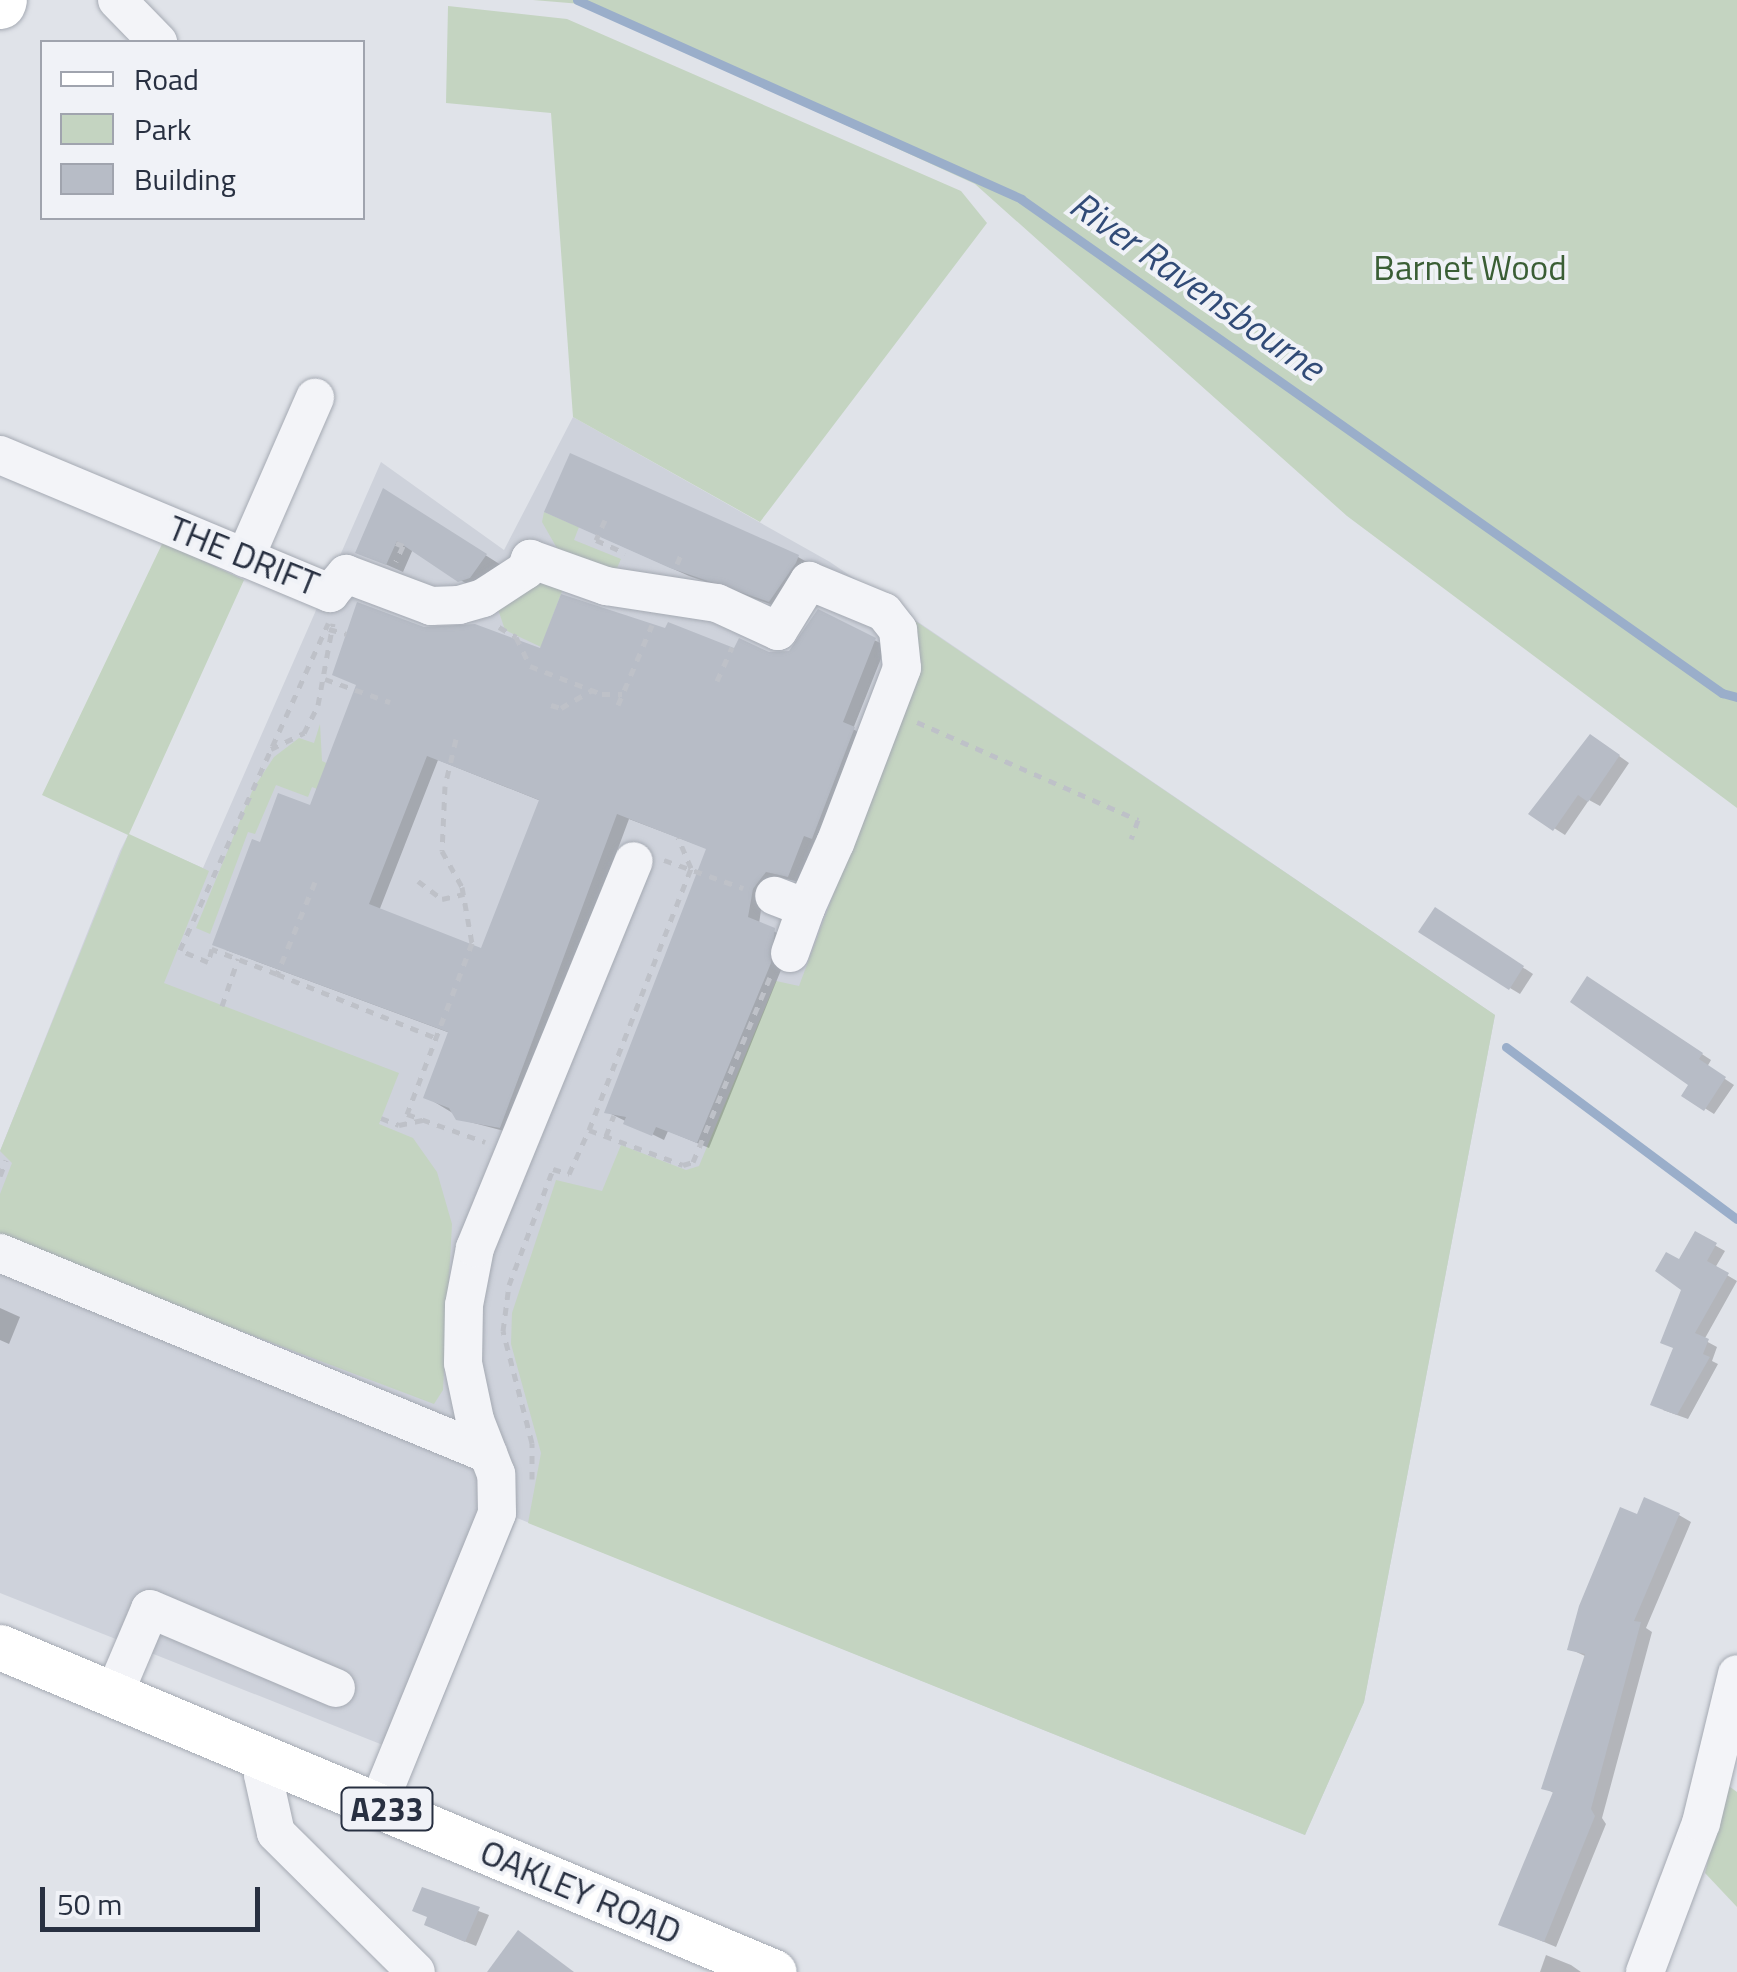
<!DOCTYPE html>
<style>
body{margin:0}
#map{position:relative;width:1737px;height:1972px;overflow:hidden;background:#e0e3e9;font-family:"Titillium Web",sans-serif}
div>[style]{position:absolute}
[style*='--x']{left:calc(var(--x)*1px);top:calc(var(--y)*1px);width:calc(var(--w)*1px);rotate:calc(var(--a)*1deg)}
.built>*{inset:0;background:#ced2db}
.green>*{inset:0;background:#c4d4c1}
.shadow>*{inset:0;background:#0003}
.stream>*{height:9px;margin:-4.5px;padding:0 4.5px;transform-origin:4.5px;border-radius:4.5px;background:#9aaeca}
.building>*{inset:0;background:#b7bcc6}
.path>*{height:5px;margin-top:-2.5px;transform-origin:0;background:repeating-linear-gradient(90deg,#bec1c8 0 8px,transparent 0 16px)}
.roads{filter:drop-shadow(0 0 2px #a5aab3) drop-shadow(0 0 2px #a5aab3)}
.minor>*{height:38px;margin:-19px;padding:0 19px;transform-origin:19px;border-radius:19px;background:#f3f4f8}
.major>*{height:45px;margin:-22.5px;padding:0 22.5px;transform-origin:22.5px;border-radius:22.5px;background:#fff}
.highway>*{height:52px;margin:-26px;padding:0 26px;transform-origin:26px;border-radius:26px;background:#fff}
span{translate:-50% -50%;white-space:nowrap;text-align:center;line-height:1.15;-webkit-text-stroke:8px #f0f2f7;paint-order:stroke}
.shield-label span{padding:2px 8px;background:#f0f2f7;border:2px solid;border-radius:8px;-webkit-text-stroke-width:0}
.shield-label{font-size:32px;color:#283041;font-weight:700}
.park-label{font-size:35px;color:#3a5e35}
.street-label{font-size:35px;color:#283041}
.water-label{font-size:38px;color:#314b77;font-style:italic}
.legend{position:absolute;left:40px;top:40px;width:325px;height:180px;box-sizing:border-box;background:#f0f2f7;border:2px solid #a0a4ae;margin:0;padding:12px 18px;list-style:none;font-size:30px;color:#283041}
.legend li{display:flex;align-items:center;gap:20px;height:50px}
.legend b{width:50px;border:2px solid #a0a4ae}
.scale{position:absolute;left:40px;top:1887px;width:220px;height:45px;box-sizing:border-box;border:5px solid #283041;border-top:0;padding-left:12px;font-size:30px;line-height:35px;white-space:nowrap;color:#283041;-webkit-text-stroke:8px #f0f2f7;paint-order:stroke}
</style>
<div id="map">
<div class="built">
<i style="clip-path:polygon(573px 417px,830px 562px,1495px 1015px,1364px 1702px,1305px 1835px,517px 1518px,418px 1759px,0 1593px,0 1151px,120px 851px,128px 835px,203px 868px,381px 462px,504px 550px)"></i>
</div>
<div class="green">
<i style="clip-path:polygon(533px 0,1737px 0,1737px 808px,1347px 516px,975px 184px,581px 4px)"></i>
<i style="clip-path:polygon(448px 6px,567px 19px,961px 191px,987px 223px,760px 522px,573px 417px,551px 113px,446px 103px)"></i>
<i style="clip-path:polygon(544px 512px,579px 527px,574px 540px,621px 559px,613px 577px,558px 550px,542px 522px)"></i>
<i style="clip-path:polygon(163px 542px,244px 580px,129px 834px,209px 871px,164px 983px,399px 1073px,379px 1124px,413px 1138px,437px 1172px,452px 1224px,443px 1390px,434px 1404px,0 1240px,0 1194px,12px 1163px,0 1151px,128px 835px,42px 795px)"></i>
<i style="clip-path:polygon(540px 583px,564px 586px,541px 647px,505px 630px,497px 606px)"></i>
<i style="clip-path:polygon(905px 614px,1495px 1015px,1364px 1702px,1305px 1835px,528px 1523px,541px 1453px,511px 1344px,512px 1313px,556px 1180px,602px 1191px,621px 1145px,686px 1170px,699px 1166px,776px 981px,799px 986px,921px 661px)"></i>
<i style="clip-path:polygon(320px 724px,322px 761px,337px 768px,327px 793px,312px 787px,308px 797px,276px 785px,255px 834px,248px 832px,210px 934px,196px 928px,253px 789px,274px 757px,299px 738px,314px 743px)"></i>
<i style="clip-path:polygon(1726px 1784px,1737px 1792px,1737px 1907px,1705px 1873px)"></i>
</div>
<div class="shadow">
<i style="clip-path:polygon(571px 457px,798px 557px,814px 566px,787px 610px,689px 576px,564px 520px)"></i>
<i style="clip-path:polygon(400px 501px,501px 565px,476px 590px,413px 549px,403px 572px,358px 552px)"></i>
<i style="clip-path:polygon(evenodd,819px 612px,886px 646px,853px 729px,865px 736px,824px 843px,815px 840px,799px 882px,778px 877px,763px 896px,759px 924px,785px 937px,781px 970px,709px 1148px,668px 1131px,664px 1140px,607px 1112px,708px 849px,629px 819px,512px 1133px,466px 1121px,426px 1097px,450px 1033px,226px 950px,262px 845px,311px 808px,423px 630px,542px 652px,769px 654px,790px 653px,819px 612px,438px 760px,541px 801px,483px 951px,379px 911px,438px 760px)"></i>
<i style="clip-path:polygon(1601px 743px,1629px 763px,1600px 806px,1589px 800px,1565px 835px,1532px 814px)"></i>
<i style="clip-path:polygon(1446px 917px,1533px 974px,1520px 994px,1510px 988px)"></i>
<i style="clip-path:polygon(1597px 985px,1711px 1060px,1707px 1067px,1734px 1085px,1714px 1114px,1684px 1095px,1691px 1085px)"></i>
<i style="clip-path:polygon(1695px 1234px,1725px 1251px,1715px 1268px,1737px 1281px,1704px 1340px,1717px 1347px,1712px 1361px,1718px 1364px,1688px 1419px,1663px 1410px,1684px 1289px,1680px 1262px)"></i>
<i style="clip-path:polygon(0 1308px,20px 1317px,9px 1344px,0 1340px)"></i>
<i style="clip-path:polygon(1679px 1515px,1691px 1522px,1646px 1628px,1652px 1632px,1602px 1818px,1606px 1824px,1556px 1947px,1501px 1924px,1555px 1794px,1544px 1787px,1587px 1657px,1570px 1649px)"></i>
<i style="clip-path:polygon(423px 1890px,489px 1915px,476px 1946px,437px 1930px)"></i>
<i style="clip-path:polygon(1546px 1955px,1571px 1965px,1581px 1972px,1540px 1972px)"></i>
</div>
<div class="stream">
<i style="--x:577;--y:0;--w:487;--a:24.1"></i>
<i style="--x:1021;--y:199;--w:858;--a:35.17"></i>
<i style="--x:1722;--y:693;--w:16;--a:15"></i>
<i style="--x:1506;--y:1047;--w:288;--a:36.7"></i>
</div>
<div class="building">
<i style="clip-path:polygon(570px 453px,799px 555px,796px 563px,769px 602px,670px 568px,544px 512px)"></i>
<i style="clip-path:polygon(383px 488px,487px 554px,470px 578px,458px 582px,397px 541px,386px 565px,355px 553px)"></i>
<i style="clip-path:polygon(evenodd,561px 594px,665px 628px,668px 622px,734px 648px,739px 638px,769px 652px,789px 651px,818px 609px,876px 638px,843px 722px,855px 727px,812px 839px,804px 836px,788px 877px,766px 872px,753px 889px,748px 917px,775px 928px,771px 963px,697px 1143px,656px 1127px,652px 1136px,623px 1124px,626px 1117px,604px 1113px,706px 849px,617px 814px,500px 1128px,456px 1120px,449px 1108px,423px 1098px,448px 1032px,212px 945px,252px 839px,260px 842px,278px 793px,310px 805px,356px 685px,332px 675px,357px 602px,424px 627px,475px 624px,540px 648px,561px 594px,427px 756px,539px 800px,481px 948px,369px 904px,427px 756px)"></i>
<i style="clip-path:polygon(1590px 734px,1620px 755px,1588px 802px,1578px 795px,1553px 831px,1528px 814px)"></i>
<i style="clip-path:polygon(1435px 907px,1524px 966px,1509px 990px,1418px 932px)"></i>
<i style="clip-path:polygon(1587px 976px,1703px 1053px,1699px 1059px,1726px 1077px,1704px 1111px,1681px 1096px,1688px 1085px,1570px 1002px)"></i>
<i style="clip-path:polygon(1695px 1231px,1717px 1243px,1707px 1261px,1729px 1273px,1695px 1333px,1709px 1339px,1703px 1354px,1710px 1357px,1677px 1415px,1650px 1405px,1673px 1348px,1660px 1343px,1681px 1290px,1655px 1271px,1666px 1252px,1679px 1259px)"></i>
<i style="clip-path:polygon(1644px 1497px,1680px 1513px,1634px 1621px,1641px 1622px,1591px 1809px,1595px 1816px,1544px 1942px,1498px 1925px,1553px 1792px,1541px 1789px,1585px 1654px,1567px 1650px,1579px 1606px,1620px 1507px,1637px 1514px)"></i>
<i style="clip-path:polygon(422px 1887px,480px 1907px,465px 1942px,424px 1925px,427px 1917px,412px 1911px)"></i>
<i style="clip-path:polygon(518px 1930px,574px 1972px,487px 1972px)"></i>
</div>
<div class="path">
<i style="--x:605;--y:520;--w:22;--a:114"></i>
<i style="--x:596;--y:540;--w:32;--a:24"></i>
<i style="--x:396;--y:543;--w:8;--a:23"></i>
<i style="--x:403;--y:546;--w:17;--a:115"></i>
<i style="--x:677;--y:564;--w:13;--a:-67"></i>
<i style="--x:499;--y:627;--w:20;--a:30"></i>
<i style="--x:516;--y:637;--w:32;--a:64"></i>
<i style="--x:530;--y:666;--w:77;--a:21.3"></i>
<i style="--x:602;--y:694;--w:20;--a:0"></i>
<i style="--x:329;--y:629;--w:18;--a:16"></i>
<i style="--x:325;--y:679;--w:69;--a:19.5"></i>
<i style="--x:717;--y:681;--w:37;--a:-66"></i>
<i style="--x:551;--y:705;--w:10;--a:17"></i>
<i style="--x:561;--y:708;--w:36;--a:-30"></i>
<i style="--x:618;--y:705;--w:87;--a:-67"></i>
<i style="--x:917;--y:722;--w:242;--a:23.9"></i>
<i style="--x:1138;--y:820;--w:20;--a:110"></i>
<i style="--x:456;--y:739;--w:48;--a:103.2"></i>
<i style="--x:445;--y:786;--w:65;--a:92.6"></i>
<i style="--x:442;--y:851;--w:41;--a:60.9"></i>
<i style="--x:462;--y:887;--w:57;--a:79.9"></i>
<i style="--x:472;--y:943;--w:183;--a:110.8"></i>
<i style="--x:407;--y:1114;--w:83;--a:19.7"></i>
<i style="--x:271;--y:749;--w:37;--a:-26"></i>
<i style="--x:304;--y:733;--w:31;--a:-63"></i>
<i style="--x:318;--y:705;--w:83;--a:-79.6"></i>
<i style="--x:664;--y:860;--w:84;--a:19.5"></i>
<i style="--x:418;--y:881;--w:30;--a:37"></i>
<i style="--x:442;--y:899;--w:23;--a:-13"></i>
<i style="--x:315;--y:882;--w:100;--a:112.4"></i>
<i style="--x:277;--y:974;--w:171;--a:21.9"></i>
<i style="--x:277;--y:974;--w:70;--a:-159"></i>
<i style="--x:212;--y:949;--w:14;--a:107"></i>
<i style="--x:208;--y:962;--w:30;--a:-157"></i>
<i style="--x:180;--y:950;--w:359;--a:-65.6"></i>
<i style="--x:222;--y:1006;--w:50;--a:-71.2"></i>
<i style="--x:381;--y:1118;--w:19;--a:21"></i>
<i style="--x:399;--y:1125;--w:24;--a:-12"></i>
<i style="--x:589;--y:1130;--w:281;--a:-68.7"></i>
<i style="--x:691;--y:868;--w:33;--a:-113"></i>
<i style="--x:606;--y:1136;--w:22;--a:-69"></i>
<i style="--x:0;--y:1176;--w:17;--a:-69"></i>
<i style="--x:532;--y:1479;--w:36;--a:-90"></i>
<i style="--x:532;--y:1443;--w:116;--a:-104.5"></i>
<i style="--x:503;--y:1331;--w:46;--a:-82.6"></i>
<i style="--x:509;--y:1285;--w:124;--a:-69.2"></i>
<i style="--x:553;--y:1169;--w:17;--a:17"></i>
<i style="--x:569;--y:1174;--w:48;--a:-65.6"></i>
<i style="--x:589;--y:1130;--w:100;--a:20.4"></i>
<i style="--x:683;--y:1165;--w:10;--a:-17"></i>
<i style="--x:693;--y:1162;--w:200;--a:-67.4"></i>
</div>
<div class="roads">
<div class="minor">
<i style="--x:117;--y:0;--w:59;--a:45.7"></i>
<i style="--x:0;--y:455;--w:358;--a:22.7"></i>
<i style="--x:330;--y:593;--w:25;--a:-50"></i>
<i style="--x:346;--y:574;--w:91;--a:20.6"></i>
<i style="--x:431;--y:606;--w:28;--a:-2"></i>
<i style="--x:459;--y:605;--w:25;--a:-16"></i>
<i style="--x:483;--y:598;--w:51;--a:-33.1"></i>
<i style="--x:526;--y:570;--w:12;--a:-70"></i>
<i style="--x:530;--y:559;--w:81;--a:19.6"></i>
<i style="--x:606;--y:586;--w:112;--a:8.7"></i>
<i style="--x:717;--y:603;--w:67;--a:24.7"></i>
<i style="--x:778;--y:631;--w:59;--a:-58.2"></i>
<i style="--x:809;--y:581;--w:81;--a:22.5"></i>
<i style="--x:884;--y:612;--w:23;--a:52"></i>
<i style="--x:898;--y:630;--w:38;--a:84"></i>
<i style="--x:902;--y:668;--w:187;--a:110.9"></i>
<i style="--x:835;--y:843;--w:71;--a:114"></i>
<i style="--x:806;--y:908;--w:34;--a:-159"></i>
<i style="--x:245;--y:558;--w:175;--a:-66.4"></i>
<i style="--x:790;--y:953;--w:48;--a:-70.4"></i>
<i style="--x:0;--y:1253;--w:528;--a:22.39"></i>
<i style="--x:114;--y:1694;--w:92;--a:-67"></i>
<i style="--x:150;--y:1609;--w:202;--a:23"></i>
<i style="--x:270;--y:1759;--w:17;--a:114"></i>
<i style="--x:263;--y:1775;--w:59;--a:77.4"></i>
<i style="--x:276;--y:1833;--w:197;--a:44.8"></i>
<i style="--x:378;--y:1805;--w:315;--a:-67.8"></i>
<i style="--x:497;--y:1513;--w:39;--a:-91"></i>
<i style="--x:496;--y:1474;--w:58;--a:-111.3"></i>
<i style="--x:475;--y:1420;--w:58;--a:-101.9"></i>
<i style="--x:463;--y:1363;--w:58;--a:-89"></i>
<i style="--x:464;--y:1305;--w:58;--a:-79.1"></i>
<i style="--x:475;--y:1248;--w:418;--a:-67.7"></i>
<i style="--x:1645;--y:1972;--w:159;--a:-69.4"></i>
<i style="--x:1701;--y:1823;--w:153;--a:-76.4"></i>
</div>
<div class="major">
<i style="--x:0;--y:1647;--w:839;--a:22.78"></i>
</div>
<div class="highway">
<i style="--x:0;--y:3;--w:3;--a:-72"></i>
</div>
</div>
<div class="shield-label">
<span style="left:387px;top:1809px">A233</span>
</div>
<div class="park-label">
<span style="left:1470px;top:267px">Barnet Wood</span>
</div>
<div class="street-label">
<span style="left:244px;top:555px;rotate:22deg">THE DRIFT</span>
<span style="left:581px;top:1891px;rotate:23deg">OAKLEY ROAD</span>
</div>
<div class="water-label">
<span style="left:1197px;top:286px;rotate:35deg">River Ravensbourne</span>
</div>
<ul class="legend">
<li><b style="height:12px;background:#fff"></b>Road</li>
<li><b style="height:28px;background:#c4d4c1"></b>Park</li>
<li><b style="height:28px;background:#b7bcc6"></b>Building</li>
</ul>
<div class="scale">50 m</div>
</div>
